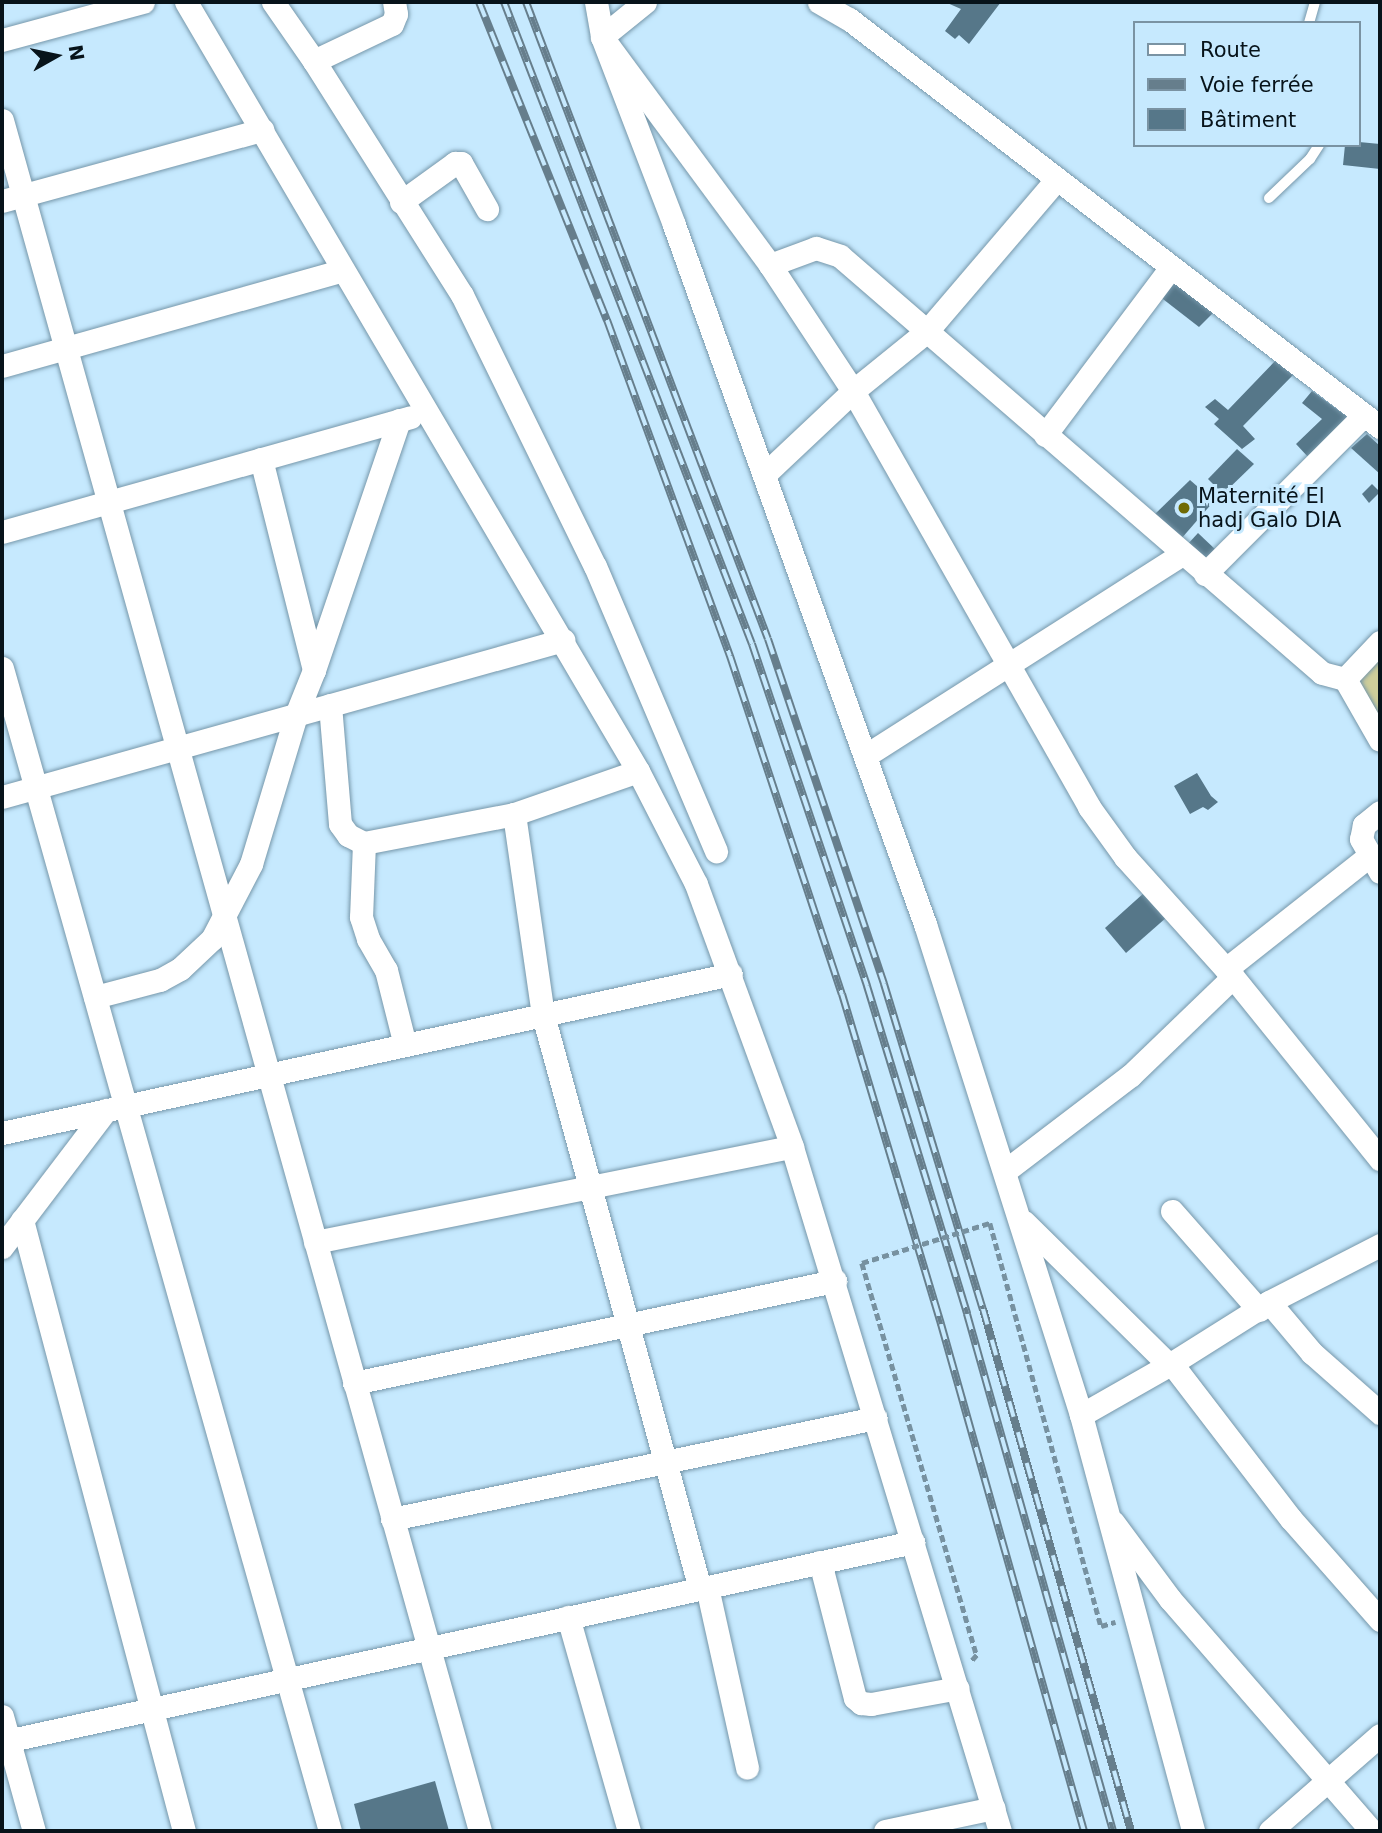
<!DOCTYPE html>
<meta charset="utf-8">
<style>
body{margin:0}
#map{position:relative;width:1382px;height:1833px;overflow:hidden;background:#c6e9fe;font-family:"DejaVu Sans",sans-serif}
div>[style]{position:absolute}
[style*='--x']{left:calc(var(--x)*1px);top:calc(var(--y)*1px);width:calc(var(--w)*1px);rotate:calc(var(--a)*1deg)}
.green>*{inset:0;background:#cfce9a}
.building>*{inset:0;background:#567789}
.path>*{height:4.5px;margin-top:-2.25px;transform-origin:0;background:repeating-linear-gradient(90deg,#7791a0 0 7px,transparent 0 10.5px)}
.roads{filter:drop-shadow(0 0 2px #7697aa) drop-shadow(0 0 2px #7697aa)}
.lane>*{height:10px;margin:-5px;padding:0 5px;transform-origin:5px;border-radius:5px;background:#fff}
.street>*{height:23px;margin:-11.5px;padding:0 11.5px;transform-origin:11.5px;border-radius:11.5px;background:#fff}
.rail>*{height:8px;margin-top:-4px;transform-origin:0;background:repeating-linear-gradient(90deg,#c6e9fe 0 16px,#667e8c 0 32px);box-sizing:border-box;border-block:2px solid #667e8c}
.path-bridge>*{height:4.5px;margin-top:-2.25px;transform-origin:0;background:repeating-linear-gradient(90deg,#7791a0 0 7px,transparent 0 10.5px)}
.dots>*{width:19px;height:19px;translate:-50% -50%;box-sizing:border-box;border:4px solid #c6e9fe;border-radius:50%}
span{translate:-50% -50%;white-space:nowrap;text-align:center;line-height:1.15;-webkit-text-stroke:6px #c6e9fe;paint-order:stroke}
.poi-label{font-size:21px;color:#07131a}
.left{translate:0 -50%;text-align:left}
.frame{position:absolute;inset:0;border:4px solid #07131a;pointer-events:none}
.legend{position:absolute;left:1133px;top:21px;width:228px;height:126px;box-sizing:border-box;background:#c6e9fe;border:2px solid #7a93a3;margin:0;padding:9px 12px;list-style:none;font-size:21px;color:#07131a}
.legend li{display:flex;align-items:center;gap:14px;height:35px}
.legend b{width:35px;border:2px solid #7a93a3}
.north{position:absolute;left:21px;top:21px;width:70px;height:70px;-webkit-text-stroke:5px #c6e9fe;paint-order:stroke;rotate:81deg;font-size:19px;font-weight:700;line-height:28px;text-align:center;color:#07131a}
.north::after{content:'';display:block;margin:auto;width:24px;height:32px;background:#07131a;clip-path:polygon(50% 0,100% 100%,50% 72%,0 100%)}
</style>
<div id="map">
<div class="green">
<i style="clip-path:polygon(1380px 653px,1380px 722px,1356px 678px)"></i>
</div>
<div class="building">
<i style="clip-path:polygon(945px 2px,1001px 2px,969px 44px,959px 35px,955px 39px,945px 31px,961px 9px)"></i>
<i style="clip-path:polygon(1359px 142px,1380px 144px,1380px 169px,1343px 165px,1345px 145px,1359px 145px)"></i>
<i style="clip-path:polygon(1171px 278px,1216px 310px,1199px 327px,1159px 296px)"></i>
<i style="clip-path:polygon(1275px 361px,1293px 375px,1243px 426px,1255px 439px,1242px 449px,1214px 424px,1219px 419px,1205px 407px,1215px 399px,1228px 410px)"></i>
<i style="clip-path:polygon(1312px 391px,1349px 418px,1309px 458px,1296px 444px,1322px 419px,1302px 403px)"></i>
<i style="clip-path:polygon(1367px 434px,1380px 446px,1380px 474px,1351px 448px)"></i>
<i style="clip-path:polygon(1237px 449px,1254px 464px,1223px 494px,1208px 479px)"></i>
<i style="clip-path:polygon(1190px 480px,1214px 501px,1181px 539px,1154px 515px)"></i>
<i style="clip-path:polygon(1372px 484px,1380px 492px,1369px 503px,1362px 494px)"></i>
<i style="clip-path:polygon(1198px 533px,1217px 551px,1206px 561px,1187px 545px)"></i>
<i style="clip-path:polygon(1197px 773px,1211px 796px,1218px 802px,1208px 810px,1203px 807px,1190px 814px,1174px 786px)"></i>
<i style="clip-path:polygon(1145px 892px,1167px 917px,1126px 953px,1105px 928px)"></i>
<i style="clip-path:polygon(435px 1781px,449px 1831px,361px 1831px,354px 1804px)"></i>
</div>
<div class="path">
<i style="--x:990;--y:1223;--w:418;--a:74.6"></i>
<i style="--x:1101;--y:1626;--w:15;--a:-16"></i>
<i style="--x:862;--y:1263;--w:409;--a:73.7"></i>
<i style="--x:977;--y:1655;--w:9;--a:131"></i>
</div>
<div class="roads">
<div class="lane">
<i style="--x:1309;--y:23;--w:22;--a:-74"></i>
<i style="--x:1269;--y:198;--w:57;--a:-43.6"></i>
<i style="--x:1310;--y:159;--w:17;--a:-57"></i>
</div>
<div class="street">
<i style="--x:186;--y:2;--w:892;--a:59.55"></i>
<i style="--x:638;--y:771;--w:127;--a:62.8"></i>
<i style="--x:696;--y:884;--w:280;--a:69.9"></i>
<i style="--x:792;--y:1147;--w:715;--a:73.09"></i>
<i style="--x:273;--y:2;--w:72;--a:55.2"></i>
<i style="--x:314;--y:61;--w:277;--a:57.7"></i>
<i style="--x:462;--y:295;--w:302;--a:63.9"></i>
<i style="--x:595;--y:566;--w:310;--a:67"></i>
<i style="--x:596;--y:2;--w:36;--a:80"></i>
<i style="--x:602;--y:37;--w:201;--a:69"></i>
<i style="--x:674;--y:225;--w:743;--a:70.25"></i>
<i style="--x:925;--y:924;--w:515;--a:72.37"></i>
<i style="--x:1081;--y:1415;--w:431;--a:74.9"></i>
<i style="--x:645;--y:2;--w:55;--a:140.9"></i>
<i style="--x:602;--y:37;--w:283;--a:53.6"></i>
<i style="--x:770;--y:265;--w:151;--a:56.6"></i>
<i style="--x:853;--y:391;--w:478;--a:60.4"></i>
<i style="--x:1089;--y:807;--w:62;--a:54.2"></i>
<i style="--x:1125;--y:857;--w:161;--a:48"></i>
<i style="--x:1233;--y:977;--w:234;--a:51.1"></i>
<i style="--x:819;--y:2;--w:34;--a:30"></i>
<i style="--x:849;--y:19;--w:670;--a:37.54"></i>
<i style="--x:2;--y:40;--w:146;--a:-15.1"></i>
<i style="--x:314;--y:61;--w:86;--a:-25.4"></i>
<i style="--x:392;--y:24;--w:11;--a:-68"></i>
<i style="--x:396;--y:14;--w:12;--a:-99"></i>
<i style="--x:2;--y:120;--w:1777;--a:74.39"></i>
<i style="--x:2;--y:201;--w:270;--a:-15.3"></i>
<i style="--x:401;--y:202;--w:67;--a:-35.8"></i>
<i style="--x:455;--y:163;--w:6;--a:0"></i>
<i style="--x:461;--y:163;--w:53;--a:60.5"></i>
<i style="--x:770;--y:265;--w:49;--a:-20.3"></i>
<i style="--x:816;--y:248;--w:25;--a:18"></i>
<i style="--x:840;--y:256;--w:637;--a:40.86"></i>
<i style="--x:1322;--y:673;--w:24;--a:15"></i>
<i style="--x:1345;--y:679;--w:70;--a:60.2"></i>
<i style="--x:2;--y:366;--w:354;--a:-15.7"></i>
<i style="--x:1045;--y:435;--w:210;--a:-53.1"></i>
<i style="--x:261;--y:459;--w:218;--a:75.9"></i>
<i style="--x:765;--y:474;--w:121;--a:-43.3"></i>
<i style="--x:853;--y:391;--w:95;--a:-39"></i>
<i style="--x:927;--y:331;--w:200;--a:-49.5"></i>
<i style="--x:2;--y:532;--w:424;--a:-15.7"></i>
<i style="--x:1205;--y:574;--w:225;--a:-45"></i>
<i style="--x:2;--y:668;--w:1208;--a:74.25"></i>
<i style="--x:1345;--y:679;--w:51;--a:-46.6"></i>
<i style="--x:330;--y:705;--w:119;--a:85.2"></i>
<i style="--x:340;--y:824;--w:14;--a:54"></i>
<i style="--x:348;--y:835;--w:18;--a:27"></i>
<i style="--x:364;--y:843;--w:74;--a:92.3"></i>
<i style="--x:361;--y:917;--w:23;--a:72"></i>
<i style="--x:368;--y:939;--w:36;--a:60"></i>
<i style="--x:386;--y:970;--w:77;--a:75.8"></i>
<i style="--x:865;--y:756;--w:376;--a:-32.5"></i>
<i style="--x:2;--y:797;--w:583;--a:-15.63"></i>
<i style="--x:1380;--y:812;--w:21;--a:141"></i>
<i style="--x:1364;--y:825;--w:14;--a:102"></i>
<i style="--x:1361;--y:839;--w:38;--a:60"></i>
<i style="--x:514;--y:814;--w:203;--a:81.8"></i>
<i style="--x:543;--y:1015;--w:595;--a:74.7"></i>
<i style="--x:364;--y:843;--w:153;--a:-10.9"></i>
<i style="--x:514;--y:814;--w:131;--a:-19.1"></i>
<i style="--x:1226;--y:969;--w:182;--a:-38.3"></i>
<i style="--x:95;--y:997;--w:67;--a:-14.7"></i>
<i style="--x:160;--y:980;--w:23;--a:-29"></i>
<i style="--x:180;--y:969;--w:44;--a:-43.2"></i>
<i style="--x:212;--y:939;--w:85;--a:-62.5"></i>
<i style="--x:251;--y:864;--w:156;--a:-73.2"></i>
<i style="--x:296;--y:715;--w:48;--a:-68.2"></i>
<i style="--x:314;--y:670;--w:264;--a:-71.2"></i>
<i style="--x:2;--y:1133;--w:746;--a:-12.3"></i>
<i style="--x:1005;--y:1171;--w:158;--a:-37.3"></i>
<i style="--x:1131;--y:1075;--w:141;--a:-43.9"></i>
<i style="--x:1172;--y:1211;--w:132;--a:48.7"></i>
<i style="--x:22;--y:1220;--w:632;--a:75.15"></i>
<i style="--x:1024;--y:1222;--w:204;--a:44.6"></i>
<i style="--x:315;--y:1242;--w:486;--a:-11.3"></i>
<i style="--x:2;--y:1247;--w:172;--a:-52.8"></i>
<i style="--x:1269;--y:1302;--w:67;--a:49.9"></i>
<i style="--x:1312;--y:1353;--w:91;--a:41.4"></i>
<i style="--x:1172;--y:1364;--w:195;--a:52.5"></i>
<i style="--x:1291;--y:1519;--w:135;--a:48.6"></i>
<i style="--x:354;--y:1383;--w:492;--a:-12"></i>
<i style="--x:1081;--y:1415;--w:101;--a:-29.6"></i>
<i style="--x:1169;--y:1365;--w:118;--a:-32.2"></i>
<i style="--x:1269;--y:1302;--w:125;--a:-27.2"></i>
<i style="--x:392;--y:1519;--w:494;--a:-11.8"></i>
<i style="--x:1113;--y:1522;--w:96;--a:53.5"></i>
<i style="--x:1170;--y:1599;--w:308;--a:49"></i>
<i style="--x:820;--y:1562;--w:140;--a:75.6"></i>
<i style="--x:855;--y:1698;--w:8;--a:40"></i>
<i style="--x:861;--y:1703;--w:10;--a:6"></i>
<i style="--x:871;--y:1704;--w:88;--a:-10.4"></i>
<i style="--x:707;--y:1587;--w:185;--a:77.5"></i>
<i style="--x:568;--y:1617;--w:223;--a:74.1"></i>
<i style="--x:2;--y:1716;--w:119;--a:74.5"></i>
<i style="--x:2;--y:1742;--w:933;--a:-12.38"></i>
<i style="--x:885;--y:1831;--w:111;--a:-11.9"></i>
<i style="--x:1270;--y:1831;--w:146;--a:-41.1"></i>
</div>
</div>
<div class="rail">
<i style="--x:479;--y:2;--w:343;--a:68.1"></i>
<i style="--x:607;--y:320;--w:358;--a:69.9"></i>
<i style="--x:730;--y:656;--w:356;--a:71.7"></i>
<i style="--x:842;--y:994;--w:345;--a:73.3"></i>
<i style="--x:941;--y:1324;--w:527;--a:74.25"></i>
<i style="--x:504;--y:2;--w:688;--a:68.88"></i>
<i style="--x:752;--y:644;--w:361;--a:71.4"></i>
<i style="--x:867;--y:986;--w:343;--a:73"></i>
<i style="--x:967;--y:1314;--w:537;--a:74.23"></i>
<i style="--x:526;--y:2;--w:681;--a:69.2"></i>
<i style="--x:768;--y:639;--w:364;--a:71.4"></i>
<i style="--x:884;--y:984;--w:340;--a:73.1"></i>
<i style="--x:983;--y:1309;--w:543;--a:74.17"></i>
</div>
<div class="path-bridge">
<i style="--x:862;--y:1263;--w:134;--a:-17.4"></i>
</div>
<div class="dots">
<i style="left:1184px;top:508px;background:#6f6a04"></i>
</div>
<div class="poi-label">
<span class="left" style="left:1198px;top:508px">Maternité El<br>hadj Galo DIA</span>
</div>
<div class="frame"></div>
<ul class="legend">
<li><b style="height:9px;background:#fff"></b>Route</li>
<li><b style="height:9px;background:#667e8c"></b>Voie ferrée</li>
<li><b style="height:19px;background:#567789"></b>Bâtiment</li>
</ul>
<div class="north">N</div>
</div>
